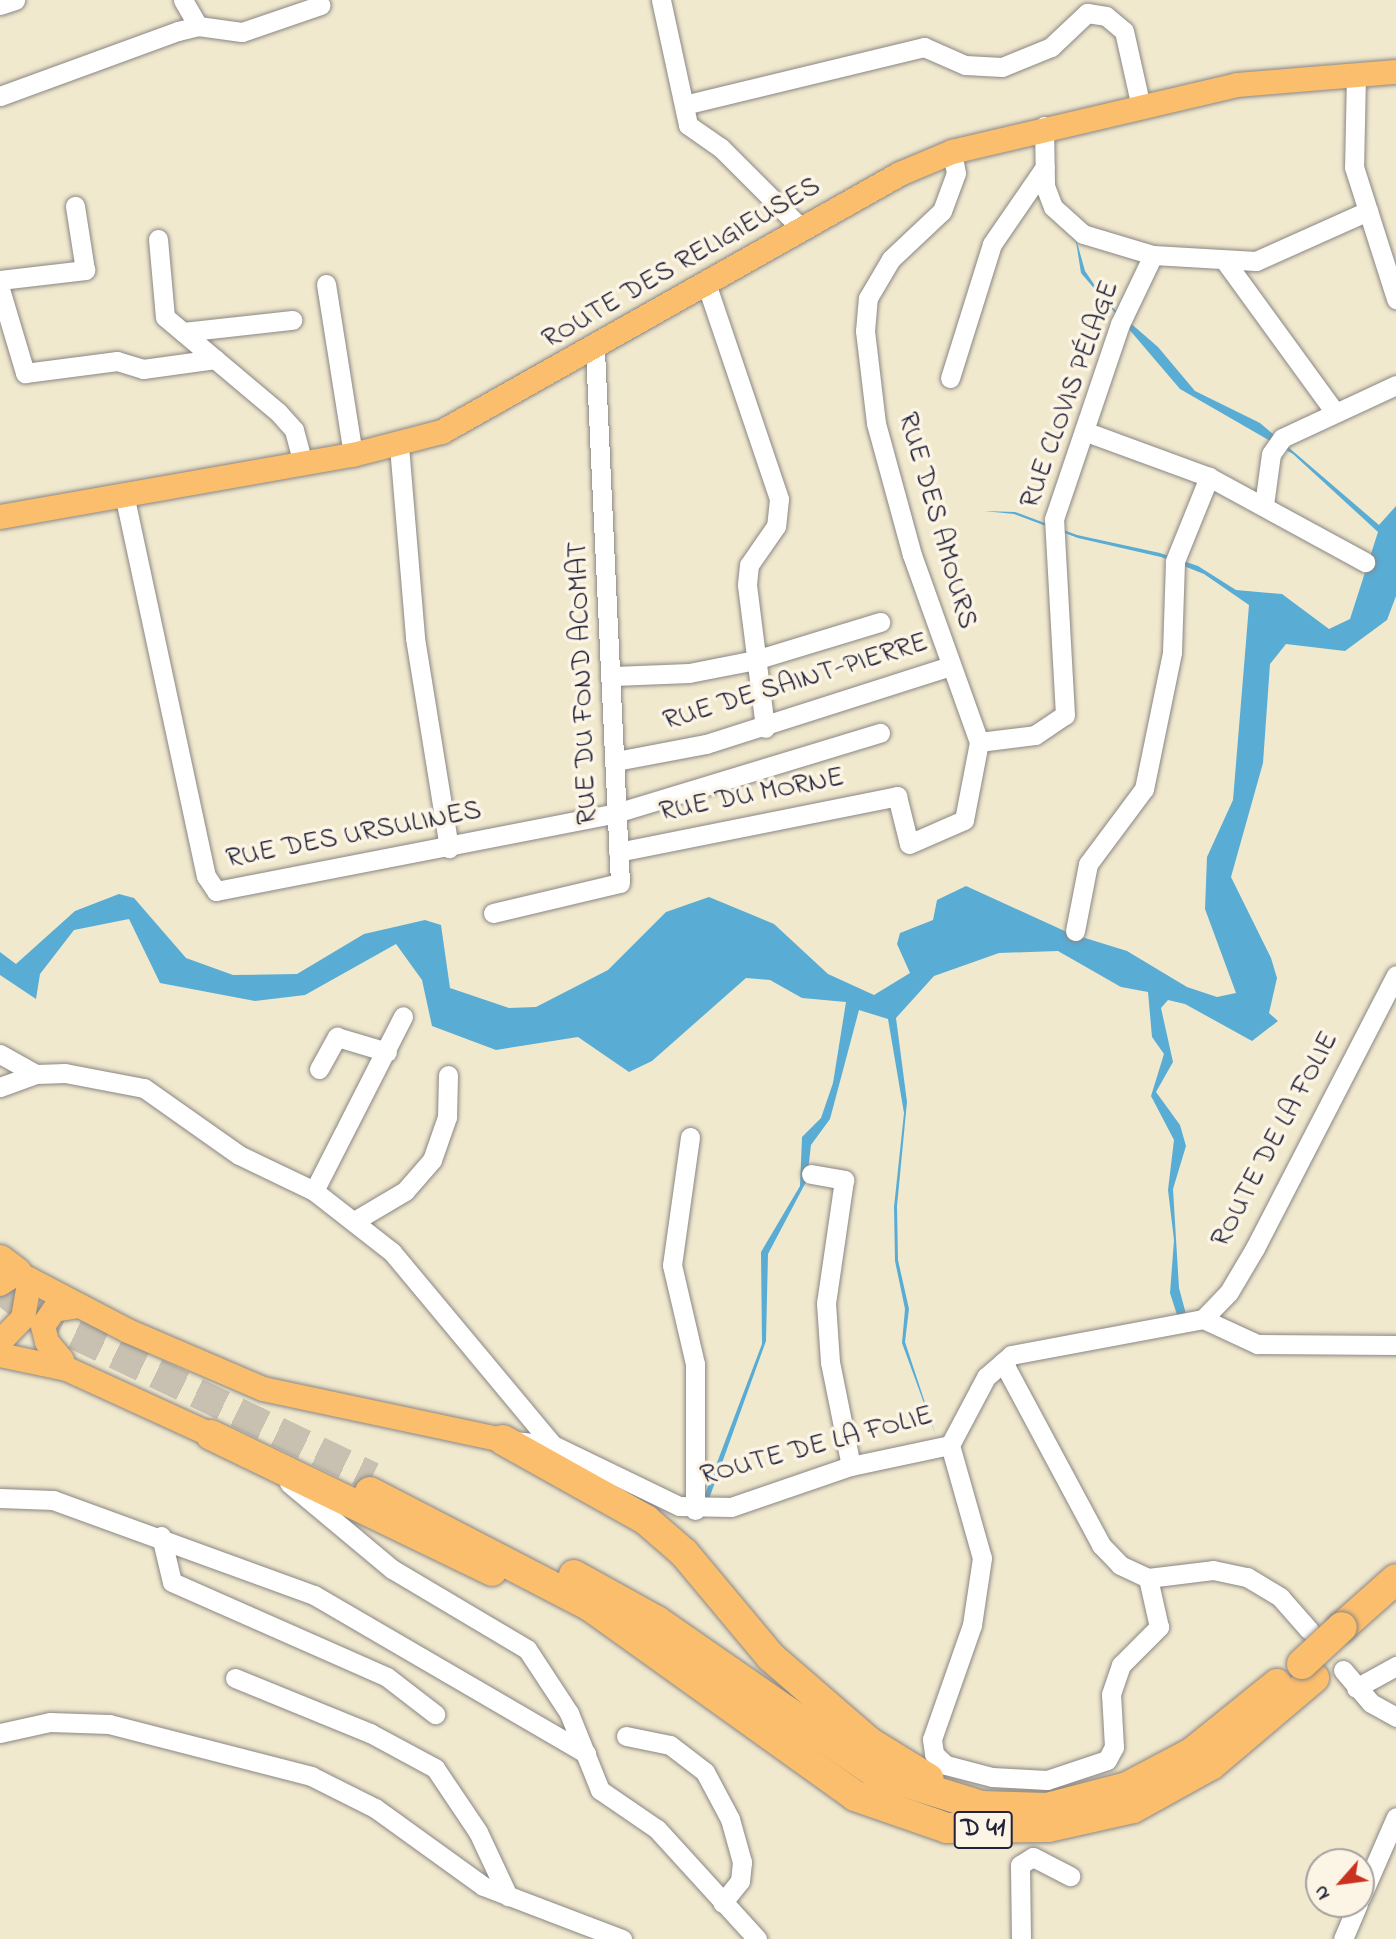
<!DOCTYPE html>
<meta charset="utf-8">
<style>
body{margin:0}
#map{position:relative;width:1396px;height:1939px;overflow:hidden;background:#f1e9ce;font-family:"Indie Flower",sans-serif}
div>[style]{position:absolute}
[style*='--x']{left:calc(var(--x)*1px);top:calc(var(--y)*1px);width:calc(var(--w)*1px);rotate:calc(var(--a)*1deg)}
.water>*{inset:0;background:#59acd4}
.highway-tunnel>*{height:30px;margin-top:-15px;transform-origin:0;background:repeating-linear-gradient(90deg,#c8c1b1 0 30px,transparent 0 45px)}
.roads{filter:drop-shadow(0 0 2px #8a8684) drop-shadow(0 0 2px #8a8684)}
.minor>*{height:19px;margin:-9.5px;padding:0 9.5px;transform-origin:9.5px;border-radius:9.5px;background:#fff}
.major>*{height:24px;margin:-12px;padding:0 12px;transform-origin:12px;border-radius:12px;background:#fabe6d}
.highway>*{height:30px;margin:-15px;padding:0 15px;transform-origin:15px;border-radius:15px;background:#fabe6d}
.bridges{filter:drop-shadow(0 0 2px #8a8684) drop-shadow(0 0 2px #8a8684)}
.highway-bridge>*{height:30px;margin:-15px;padding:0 15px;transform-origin:15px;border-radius:15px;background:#fabe6d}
span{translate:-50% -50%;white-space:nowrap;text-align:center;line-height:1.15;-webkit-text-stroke:7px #fcf5e5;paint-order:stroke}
.shield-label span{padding:2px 5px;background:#fcf5e5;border:2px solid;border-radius:5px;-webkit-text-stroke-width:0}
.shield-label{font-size:26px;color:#22223b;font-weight:700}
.street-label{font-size:28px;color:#22223b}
.north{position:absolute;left:1305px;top:1848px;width:70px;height:70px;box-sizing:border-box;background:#fcf5e5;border:2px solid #a5a1a1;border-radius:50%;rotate:242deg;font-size:19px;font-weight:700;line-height:28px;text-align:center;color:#22223b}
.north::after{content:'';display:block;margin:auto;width:24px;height:32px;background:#c8321e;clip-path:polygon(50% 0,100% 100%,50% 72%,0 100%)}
</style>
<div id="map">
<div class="water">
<i style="clip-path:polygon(1075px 235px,1085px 271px,1106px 302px,1158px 347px,1195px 391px,1260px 423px,1379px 525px,1396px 506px,1396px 596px,1387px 620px,1345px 651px,1286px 644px,1270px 664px,1263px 763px,1231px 877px,1271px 958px,1277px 978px,1269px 1013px,1278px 1021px,1252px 1041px,1185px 1004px,1168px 1000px,1161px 1008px,1173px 1062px,1156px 1092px,1180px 1125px,1186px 1146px,1173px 1189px,1179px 1288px,1186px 1314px,1178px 1318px,1170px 1293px,1174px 1240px,1168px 1190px,1174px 1140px,1151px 1096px,1164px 1054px,1152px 1037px,1148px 992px,1121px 987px,1058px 951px,999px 953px,934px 976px,896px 1018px,907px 1102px,897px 1206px,898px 1260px,909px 1309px,905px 1342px,936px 1436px,902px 1343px,905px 1309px,895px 1261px,894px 1207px,904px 1113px,888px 1019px,859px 1010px,830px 1119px,811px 1145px,807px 1180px,768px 1254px,766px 1341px,709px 1499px,704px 1497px,762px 1344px,761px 1252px,800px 1186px,802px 1137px,821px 1118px,833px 1083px,846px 1002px,802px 998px,770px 980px,746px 978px,652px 1061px,629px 1072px,578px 1037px,496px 1050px,432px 1026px,422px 980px,396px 944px,305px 995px,255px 1001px,160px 983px,129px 919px,74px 930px,40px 974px,36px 999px,0 975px,0 952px,16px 964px,75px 911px,119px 894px,134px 898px,186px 958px,233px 975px,297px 974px,364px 934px,425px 920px,441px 925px,450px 988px,509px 1008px,536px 1007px,608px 970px,666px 912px,709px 897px,774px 924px,828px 974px,874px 995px,910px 973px,897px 944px,900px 933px,933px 920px,937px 900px,966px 886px,1069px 933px,1127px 951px,1187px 987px,1217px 997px,1236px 993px,1205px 909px,1207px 857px,1233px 800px,1249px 605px,1204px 574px,1161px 557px,1078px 538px,1014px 514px,984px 511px,1015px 512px,1077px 535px,1160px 553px,1198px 566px,1236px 590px,1282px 594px,1329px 629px,1350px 619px,1378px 532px,1293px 454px,1180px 389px,1081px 273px)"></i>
</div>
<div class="highway-tunnel">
<i style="--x:0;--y:1288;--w:43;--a:38.5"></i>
<i style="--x:34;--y:1315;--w:375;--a:25.6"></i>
</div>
<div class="roads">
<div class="minor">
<i style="--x:183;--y:0;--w:30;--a:60"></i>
<i style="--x:661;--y:0;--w:128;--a:77.8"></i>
<i style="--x:688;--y:125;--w:40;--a:34.9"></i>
<i style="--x:721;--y:148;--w:116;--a:45"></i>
<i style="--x:0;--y:5;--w:16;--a:-18"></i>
<i style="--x:1356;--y:75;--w:92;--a:91.2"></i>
<i style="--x:1354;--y:167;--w:139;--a:72.3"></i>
<i style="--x:0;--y:96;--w:189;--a:-20.1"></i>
<i style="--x:178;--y:31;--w:21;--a:-14"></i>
<i style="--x:198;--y:26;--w:44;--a:7.8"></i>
<i style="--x:242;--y:32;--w:83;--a:-18.9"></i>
<i style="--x:684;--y:105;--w:247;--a:-13.6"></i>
<i style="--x:924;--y:47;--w:45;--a:23.7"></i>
<i style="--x:965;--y:65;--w:37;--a:3"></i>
<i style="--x:1002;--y:67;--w:53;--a:-22.2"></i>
<i style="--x:1051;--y:47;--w:50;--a:-43.4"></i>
<i style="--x:1087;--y:13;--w:19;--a:9"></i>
<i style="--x:1106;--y:16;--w:23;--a:40"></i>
<i style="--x:1124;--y:31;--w:78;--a:77.4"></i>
<i style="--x:1044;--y:126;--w:60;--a:89"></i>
<i style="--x:1045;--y:186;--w:22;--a:69"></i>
<i style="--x:1053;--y:207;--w:40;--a:42"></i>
<i style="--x:1083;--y:234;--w:73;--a:16.7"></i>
<i style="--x:1153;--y:255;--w:103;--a:3.3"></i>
<i style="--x:1256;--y:261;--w:123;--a:-24.1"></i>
<i style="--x:158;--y:239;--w:78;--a:84.9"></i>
<i style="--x:165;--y:317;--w:148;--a:40.1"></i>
<i style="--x:278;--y:412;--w:24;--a:48"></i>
<i style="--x:294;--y:430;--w:35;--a:75"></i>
<i style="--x:1225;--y:261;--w:185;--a:54"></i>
<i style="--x:0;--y:280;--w:86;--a:-6.7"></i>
<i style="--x:85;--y:270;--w:65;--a:-98.9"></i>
<i style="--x:326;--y:284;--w:173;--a:81"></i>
<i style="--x:707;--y:286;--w:225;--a:71.3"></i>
<i style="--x:779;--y:499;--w:27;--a:96"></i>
<i style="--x:776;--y:526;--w:47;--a:124.7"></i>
<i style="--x:749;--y:565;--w:20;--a:96"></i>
<i style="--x:747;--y:585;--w:144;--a:82.8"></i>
<i style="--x:0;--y:289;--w:88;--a:73.4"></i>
<i style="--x:25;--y:373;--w:93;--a:-7.4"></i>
<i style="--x:117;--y:361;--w:27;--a:17"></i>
<i style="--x:143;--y:369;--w:73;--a:-7.9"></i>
<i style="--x:183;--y:332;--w:110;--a:-6.3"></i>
<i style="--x:950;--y:378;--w:140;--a:-72.6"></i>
<i style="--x:992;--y:244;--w:93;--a:-55.5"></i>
<i style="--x:1084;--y:431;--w:133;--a:20.2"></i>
<i style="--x:1209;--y:477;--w:178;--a:28.6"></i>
<i style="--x:399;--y:446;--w:193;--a:85.2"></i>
<i style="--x:415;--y:638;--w:213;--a:80.8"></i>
<i style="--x:124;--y:494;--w:391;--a:77.9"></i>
<i style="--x:206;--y:876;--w:18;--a:56"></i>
<i style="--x:216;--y:891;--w:408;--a:-11"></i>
<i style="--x:616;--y:813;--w:276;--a:-16.9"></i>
<i style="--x:1264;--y:505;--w:51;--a:-82.2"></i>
<i style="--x:1271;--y:454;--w:19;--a:-55"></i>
<i style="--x:1282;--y:438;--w:126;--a:-24.9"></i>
<i style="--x:614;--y:676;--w:75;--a:-2.3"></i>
<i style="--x:689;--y:673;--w:67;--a:-11.1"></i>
<i style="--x:755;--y:660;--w:131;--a:-16.9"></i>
<i style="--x:979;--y:742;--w:56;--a:-7.1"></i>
<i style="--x:1035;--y:735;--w:36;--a:-34"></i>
<i style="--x:1065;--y:715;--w:196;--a:-93.2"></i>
<i style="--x:1054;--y:519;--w:206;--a:-71.3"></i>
<i style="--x:1120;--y:324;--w:76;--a:-64.4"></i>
<i style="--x:616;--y:761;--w:92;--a:-10.7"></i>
<i style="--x:706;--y:744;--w:256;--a:-17.7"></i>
<i style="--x:618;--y:852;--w:285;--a:-11.3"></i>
<i style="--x:897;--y:796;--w:49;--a:76"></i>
<i style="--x:909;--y:844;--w:60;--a:-23.6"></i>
<i style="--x:964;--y:820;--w:79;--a:-79.1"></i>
<i style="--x:979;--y:742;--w:199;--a:-109.7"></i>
<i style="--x:912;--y:555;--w:137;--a:-105.3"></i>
<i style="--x:876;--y:423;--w:93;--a:-96.8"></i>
<i style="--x:865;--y:331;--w:33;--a:-85"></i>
<i style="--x:868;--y:298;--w:45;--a:-59.5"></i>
<i style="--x:891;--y:259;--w:70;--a:-43.3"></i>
<i style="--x:942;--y:211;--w:40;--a:-69.8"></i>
<i style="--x:956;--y:173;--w:21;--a:-101"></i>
<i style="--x:493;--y:913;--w:130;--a:-13.3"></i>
<i style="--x:620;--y:883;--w:534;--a:-92.69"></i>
<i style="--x:1075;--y:931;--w:68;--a:-79"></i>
<i style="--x:1088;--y:864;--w:94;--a:-53.3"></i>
<i style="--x:1144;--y:789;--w:140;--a:-78.4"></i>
<i style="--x:1172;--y:652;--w:91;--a:-88.1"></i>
<i style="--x:1175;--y:561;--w:91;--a:-68"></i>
<i style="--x:0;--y:1054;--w:41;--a:29.1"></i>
<i style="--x:319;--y:1069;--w:37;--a:-61"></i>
<i style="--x:337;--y:1037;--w:52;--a:16.7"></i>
<i style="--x:0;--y:1087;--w:38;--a:-20"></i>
<i style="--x:36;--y:1074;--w:29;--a:-2"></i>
<i style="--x:65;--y:1073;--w:80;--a:10.8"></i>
<i style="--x:144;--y:1088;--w:116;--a:35.2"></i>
<i style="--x:239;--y:1155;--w:83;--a:25.6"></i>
<i style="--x:314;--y:1191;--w:99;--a:38"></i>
<i style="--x:392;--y:1252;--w:251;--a:50.2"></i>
<i style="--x:690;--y:1137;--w:129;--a:98"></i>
<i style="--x:672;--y:1265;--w:102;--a:76.9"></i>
<i style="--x:695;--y:1364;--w:146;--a:90"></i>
<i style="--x:811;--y:1174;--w:34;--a:10"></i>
<i style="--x:844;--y:1180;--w:124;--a:98.3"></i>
<i style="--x:826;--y:1303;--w:59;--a:86.1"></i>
<i style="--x:830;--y:1362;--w:106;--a:78.6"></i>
<i style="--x:314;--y:1191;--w:196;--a:-63"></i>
<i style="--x:356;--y:1220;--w:57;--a:-30.6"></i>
<i style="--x:405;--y:1191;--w:41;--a:-48.9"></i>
<i style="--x:432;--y:1160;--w:46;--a:-70.8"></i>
<i style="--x:447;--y:1117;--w:42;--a:-88.6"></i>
<i style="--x:1203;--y:1319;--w:60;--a:24.8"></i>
<i style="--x:1257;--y:1344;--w:139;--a:0.4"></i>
<i style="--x:1003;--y:1362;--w:208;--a:61.8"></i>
<i style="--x:1101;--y:1545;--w:28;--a:46"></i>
<i style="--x:1120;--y:1565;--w:31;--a:25"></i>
<i style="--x:1148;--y:1578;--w:65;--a:-7"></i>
<i style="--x:1213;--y:1570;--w:35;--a:12"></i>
<i style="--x:1247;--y:1577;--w:39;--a:31"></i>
<i style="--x:1280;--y:1597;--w:44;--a:48.7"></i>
<i style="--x:513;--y:1441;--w:40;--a:5.7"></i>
<i style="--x:553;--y:1445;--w:140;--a:25.8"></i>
<i style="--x:679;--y:1506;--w:52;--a:1.1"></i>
<i style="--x:731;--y:1507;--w:127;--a:-18.9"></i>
<i style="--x:851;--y:1466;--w:101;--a:-12"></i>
<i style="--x:950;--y:1445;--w:77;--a:-62.1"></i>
<i style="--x:986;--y:1377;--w:33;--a:-41"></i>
<i style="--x:1011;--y:1355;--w:195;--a:-10.6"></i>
<i style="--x:1203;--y:1319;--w:37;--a:-46"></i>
<i style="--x:1229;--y:1292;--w:51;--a:-59.4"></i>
<i style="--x:1255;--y:1248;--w:307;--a:-62.7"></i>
<i style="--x:950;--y:1445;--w:117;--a:74.2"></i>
<i style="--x:982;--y:1558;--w:68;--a:98.5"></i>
<i style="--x:972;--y:1625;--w:121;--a:109.3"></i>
<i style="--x:932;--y:1739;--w:15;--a:82"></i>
<i style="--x:934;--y:1754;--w:16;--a:43"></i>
<i style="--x:946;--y:1765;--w:48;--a:14.6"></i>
<i style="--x:992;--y:1777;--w:55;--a:3.1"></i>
<i style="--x:1047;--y:1780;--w:63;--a:-18.4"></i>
<i style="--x:1107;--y:1760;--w:15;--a:-62"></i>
<i style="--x:1114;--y:1747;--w:53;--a:-93.2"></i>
<i style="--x:1111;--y:1694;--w:31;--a:-71"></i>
<i style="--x:1121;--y:1665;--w:54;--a:-45"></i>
<i style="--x:1159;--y:1627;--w:50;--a:-102.7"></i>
<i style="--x:289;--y:1483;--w:134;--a:39.9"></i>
<i style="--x:392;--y:1569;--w:157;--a:30.7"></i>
<i style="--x:527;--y:1649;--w:77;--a:56.7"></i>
<i style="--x:569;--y:1713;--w:83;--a:68.1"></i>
<i style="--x:600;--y:1790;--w:69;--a:34.4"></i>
<i style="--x:657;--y:1829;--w:149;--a:47.7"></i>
<i style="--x:0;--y:1498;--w:53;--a:2.2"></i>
<i style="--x:53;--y:1500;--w:278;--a:20"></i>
<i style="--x:314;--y:1595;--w:315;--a:30.2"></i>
<i style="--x:161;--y:1536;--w:47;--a:76.6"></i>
<i style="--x:172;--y:1582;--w:235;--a:23.8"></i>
<i style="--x:387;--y:1677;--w:61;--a:37.6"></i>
<i style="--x:1343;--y:1670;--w:43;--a:49.7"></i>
<i style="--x:1371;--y:1703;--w:29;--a:29"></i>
<i style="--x:235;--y:1678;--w:146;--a:22.2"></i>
<i style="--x:370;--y:1733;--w:74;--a:28.3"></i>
<i style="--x:435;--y:1768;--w:77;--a:56.1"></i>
<i style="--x:478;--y:1832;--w:71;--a:64.9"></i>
<i style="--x:1356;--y:1688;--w:46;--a:-28.8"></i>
<i style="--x:0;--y:1733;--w:51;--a:-12.4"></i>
<i style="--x:50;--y:1722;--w:59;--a:1.9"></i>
<i style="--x:109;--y:1724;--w:209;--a:14.4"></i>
<i style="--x:311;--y:1776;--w:72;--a:26.6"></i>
<i style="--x:375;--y:1808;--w:133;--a:35.8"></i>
<i style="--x:483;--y:1886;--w:149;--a:20.9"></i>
<i style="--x:626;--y:1736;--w:45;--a:11.6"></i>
<i style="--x:670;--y:1745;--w:44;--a:37.6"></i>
<i style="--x:705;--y:1772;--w:53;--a:62"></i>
<i style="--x:730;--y:1819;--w:45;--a:74.4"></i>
<i style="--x:742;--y:1862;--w:19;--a:96"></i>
<i style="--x:740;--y:1881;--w:28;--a:129"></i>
<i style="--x:1361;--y:1897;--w:87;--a:-66.4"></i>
<i style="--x:1021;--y:1939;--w:74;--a:-90.8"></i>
<i style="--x:1020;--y:1865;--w:15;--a:-32"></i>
<i style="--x:1033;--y:1857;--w:42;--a:27.2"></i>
<i style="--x:1343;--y:1939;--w:38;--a:-67"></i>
</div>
<div class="major">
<i style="--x:0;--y:517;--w:358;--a:-10"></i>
<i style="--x:353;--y:455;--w:92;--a:-14.5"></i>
<i style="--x:442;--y:432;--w:526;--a:-29.39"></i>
<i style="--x:900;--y:174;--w:56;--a:-22.9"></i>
<i style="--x:952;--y:152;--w:293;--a:-13.2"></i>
<i style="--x:1237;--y:85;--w:160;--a:-4.7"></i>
<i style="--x:0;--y:1284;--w:20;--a:-33"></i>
<i style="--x:17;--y:1273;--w:125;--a:27.6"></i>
<i style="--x:128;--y:1331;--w:147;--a:23.2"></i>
<i style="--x:263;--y:1389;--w:245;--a:12"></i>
<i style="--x:0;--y:1342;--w:33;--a:-46"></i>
<i style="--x:23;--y:1318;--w:39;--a:-80"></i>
<i style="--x:0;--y:1355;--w:68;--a:11.8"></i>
<i style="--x:67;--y:1369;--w:158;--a:24.6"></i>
<i style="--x:62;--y:1360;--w:23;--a:-130"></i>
<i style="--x:47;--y:1342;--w:16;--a:-104"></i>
<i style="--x:43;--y:1326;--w:19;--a:-55"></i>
<i style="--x:54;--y:1310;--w:24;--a:-9"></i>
</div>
<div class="highway">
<i style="--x:0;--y:1260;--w:21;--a:37"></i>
<i style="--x:211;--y:1435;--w:312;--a:25.8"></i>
<i style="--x:503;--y:1440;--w:164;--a:29.2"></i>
<i style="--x:646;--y:1520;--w:50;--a:41"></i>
<i style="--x:684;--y:1553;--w:136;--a:50.1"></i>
<i style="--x:771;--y:1657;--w:130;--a:40.9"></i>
<i style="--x:869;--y:1742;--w:70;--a:31.7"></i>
<i style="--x:370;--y:1492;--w:248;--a:27.4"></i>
<i style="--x:590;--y:1606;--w:326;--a:35.6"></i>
<i style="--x:855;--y:1796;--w:97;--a:19.2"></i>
<i style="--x:947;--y:1828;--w:101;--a:-0.6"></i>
<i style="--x:1048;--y:1827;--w:87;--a:-12.6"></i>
<i style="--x:1133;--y:1808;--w:89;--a:-28.9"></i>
<i style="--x:1211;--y:1765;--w:135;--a:-40.2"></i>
<i style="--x:574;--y:1575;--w:95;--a:29"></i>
<i style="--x:657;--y:1621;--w:267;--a:34.8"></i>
<i style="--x:876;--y:1773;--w:110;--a:17.4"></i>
<i style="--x:981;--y:1806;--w:66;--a:1.7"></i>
<i style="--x:1047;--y:1808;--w:83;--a:-14.7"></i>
<i style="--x:1127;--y:1787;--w:75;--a:-27.9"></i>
<i style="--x:1193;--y:1752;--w:108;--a:-39"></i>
<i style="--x:1342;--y:1627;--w:72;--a:-41.6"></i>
</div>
</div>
<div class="bridges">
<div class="highway-bridge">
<i style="--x:1302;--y:1664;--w:54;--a:-42.8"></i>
</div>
</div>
<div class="shield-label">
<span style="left:983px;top:1830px">D 41</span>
</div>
<div class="street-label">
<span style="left:682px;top:264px;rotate:-30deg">ROUTE DES RELIGIEUSES</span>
<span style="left:1071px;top:395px;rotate:-70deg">RUE CLOVIS PÉLAGE</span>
<span style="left:936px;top:521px;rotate:74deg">RUE DES AMOURS</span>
<span style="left:584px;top:683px;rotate:-92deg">RUE DU FOND ACOMAT</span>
<span style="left:796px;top:683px;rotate:-17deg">RUE DE SAINT-PIERRE</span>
<span style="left:752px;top:796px;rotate:-11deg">RUE DU MORNE</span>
<span style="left:354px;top:836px;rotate:-11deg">RUE DES URSULINES</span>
<span style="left:1276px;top:1140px;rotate:-62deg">ROUTE DE LA FOLIE</span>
<span style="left:817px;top:1447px;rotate:-15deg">ROUTE DE LA FOLIE</span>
</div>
<div class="north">N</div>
</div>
